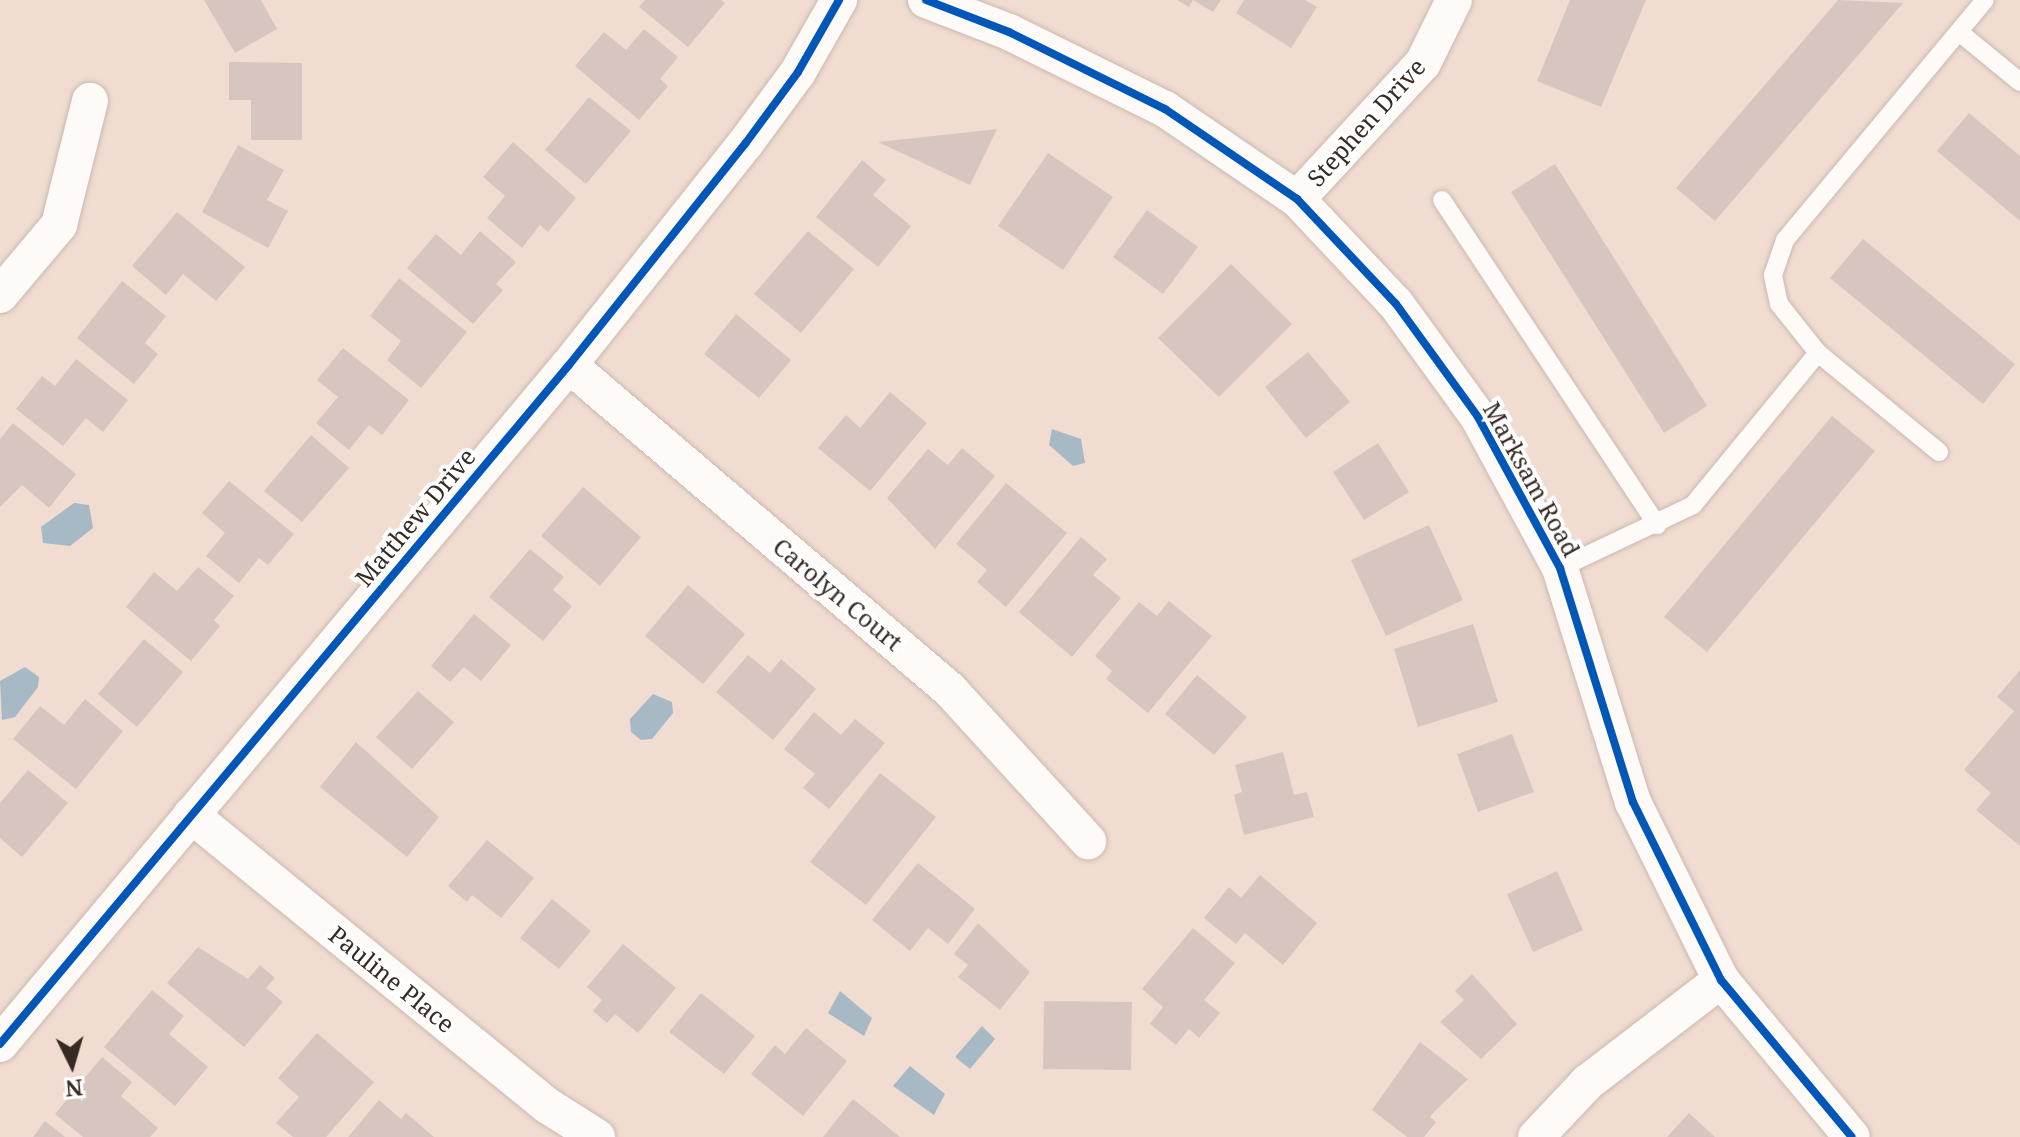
<!DOCTYPE html>
<style>
body{margin:0}
#map{position:relative;width:2020px;height:1137px;overflow:hidden;background:#f0dcd1;font-family:"Noto Serif",serif}
div>[style]{position:absolute}
[style*='--x']{left:calc(var(--x)*1px);top:calc(var(--y)*1px);width:calc(var(--w)*1px);rotate:calc(var(--a)*1deg)}
.water>*{inset:0;background:#a8b9c6}
.building>*{inset:0;background:#d7c6bf}
.roads{filter:drop-shadow(0 0 2px #c9b9b1) drop-shadow(0 0 2px #c9b9b1)}
.service>*{height:18px;margin:-9px;padding:0 9px;transform-origin:9px;border-radius:9px;background:#fdfaf8}
.minor>*{height:36px;margin:-18px;padding:0 18px;transform-origin:18px;border-radius:18px;background:#fdfaf8}
.cycleway>*{height:8px;margin:-4px;padding:0 4px;transform-origin:4px;border-radius:4px;background:#0057b8}
span{translate:-50% -50%;white-space:nowrap;text-align:center;line-height:1.15;-webkit-text-stroke:8px #fff;paint-order:stroke}
.street-label{font-size:24px;color:#372a22}
.north{position:absolute;left:32px;top:1025px;width:80px;height:80px;-webkit-text-stroke:6px #fff;paint-order:stroke;rotate:175deg;font-size:22px;font-weight:700;line-height:32px;text-align:center;color:#372a22}
.north::after{content:'';display:block;margin:auto;width:28px;height:36px;background:#372a22;clip-path:polygon(50% 0,100% 100%,50% 72%,0 100%)}
</style>
<div id="map">
<div class="water">
<i style="clip-path:polygon(1052px 429px,1081px 439px,1085px 463px,1073px 466px,1049px 445px)"></i>
<i style="clip-path:polygon(74px 503px,89px 505px,93px 528px,70px 546px,43px 543px,41px 527px)"></i>
<i style="clip-path:polygon(25px 667px,39px 677px,38px 687px,15px 717px,2px 720px,0 681px)"></i>
<i style="clip-path:polygon(653px 694px,672px 702px,673px 713px,652px 739px,641px 740px,631px 732px,630px 719px)"></i>
<i style="clip-path:polygon(840px 991px,872px 1018px,864px 1036px,828px 1013px)"></i>
<i style="clip-path:polygon(982px 1026px,995px 1039px,970px 1069px,955px 1057px)"></i>
<i style="clip-path:polygon(910px 1066px,945px 1094px,934px 1115px,893px 1086px)"></i>
</div>
<div class="building">
<i style="clip-path:polygon(204px 0,261px 0,277px 29px,235px 53px)"></i>
<i style="clip-path:polygon(645px 0,721px 0,725px 3px,688px 47px,639px 7px)"></i>
<i style="clip-path:polygon(1177px 0,1221px 0,1213px 12px,1193px 0,1189px 7px)"></i>
<i style="clip-path:polygon(1244px 0,1305px 0,1317px 7px,1291px 48px,1236px 13px)"></i>
<i style="clip-path:polygon(1570px 0,1646px 0,1601px 107px,1537px 81px)"></i>
<i style="clip-path:polygon(1838px 0,1903px 3px,1715px 221px,1676px 188px)"></i>
<i style="clip-path:polygon(644px 29px,678px 57px,660px 79px,668px 86px,639px 120px,575px 66px,604px 32px,626px 50px)"></i>
<i style="clip-path:polygon(229px 62px,302px 63px,302px 140px,251px 140px,251px 100px,229px 100px)"></i>
<i style="clip-path:polygon(589px 97px,631px 131px,586px 184px,545px 150px)"></i>
<i style="clip-path:polygon(1969px 113px,2020px 156px,2020px 221px,1937px 151px)"></i>
<i style="clip-path:polygon(997px 129px,970px 185px,878px 142px)"></i>
<i style="clip-path:polygon(513px 142px,576px 198px,548px 232px,540px 225px,522px 248px,487px 218px,505px 196px,483px 177px)"></i>
<i style="clip-path:polygon(238px 145px,284px 170px,267px 200px,288px 211px,268px 248px,202px 212px)"></i>
<i style="clip-path:polygon(1048px 153px,1113px 197px,1063px 270px,998px 226px)"></i>
<i style="clip-path:polygon(862px 160px,886px 180px,873px 195px,911px 226px,878px 267px,816px 217px)"></i>
<i style="clip-path:polygon(1555px 164px,1707px 406px,1664px 433px,1511px 192px)"></i>
<i style="clip-path:polygon(1147px 210px,1198px 247px,1163px 294px,1113px 257px)"></i>
<i style="clip-path:polygon(177px 212px,245px 267px,216px 301px,183px 274px,166px 295px,132px 266px)"></i>
<i style="clip-path:polygon(480px 231px,516px 262px,496px 284px,503px 290px,473px 324px,407px 268px,436px 234px,461px 255px)"></i>
<i style="clip-path:polygon(808px 231px,854px 269px,801px 333px,754px 294px)"></i>
<i style="clip-path:polygon(1863px 239px,2015px 364px,1983px 404px,1830px 278px)"></i>
<i style="clip-path:polygon(1231px 264px,1292px 324px,1219px 397px,1158px 338px)"></i>
<i style="clip-path:polygon(399px 278px,467px 332px,421px 388px,387px 360px,401px 341px,370px 316px)"></i>
<i style="clip-path:polygon(122px 281px,166px 316px,145px 343px,158px 354px,134px 384px,77px 338px)"></i>
<i style="clip-path:polygon(736px 314px,791px 360px,759px 398px,704px 354px)"></i>
<i style="clip-path:polygon(343px 348px,409px 400px,382px 435px,369px 425px,349px 450px,316px 423px,338px 397px,317px 380px)"></i>
<i style="clip-path:polygon(1308px 352px,1350px 402px,1306px 438px,1265px 387px)"></i>
<i style="clip-path:polygon(76px 359px,128px 400px,103px 432px,86px 418px,63px 446px,16px 409px,42px 376px,55px 386px)"></i>
<i style="clip-path:polygon(890px 392px,927px 423px,870px 491px,818px 448px,846px 415px,860px 428px)"></i>
<i style="clip-path:polygon(1832px 416px,1875px 451px,1707px 652px,1664px 617px)"></i>
<i style="clip-path:polygon(13px 423px,76px 474px,49px 508px,22px 485px,0 507px,0 439px)"></i>
<i style="clip-path:polygon(311px 435px,349px 468px,302px 522px,264px 491px)"></i>
<i style="clip-path:polygon(1378px 443px,1409px 492px,1364px 520px,1333px 472px)"></i>
<i style="clip-path:polygon(962px 448px,995px 476px,935px 549px,887px 498px,928px 449px,948px 465px)"></i>
<i style="clip-path:polygon(229px 481px,294px 534px,268px 565px,259px 558px,239px 583px,206px 556px,225px 533px,202px 513px)"></i>
<i style="clip-path:polygon(1006px 483px,1067px 533px,1006px 607px,977px 582px,987px 570px,956px 544px)"></i>
<i style="clip-path:polygon(583px 487px,641px 537px,600px 586px,541px 536px)"></i>
<i style="clip-path:polygon(1429px 525px,1463px 600px,1386px 636px,1351px 560px)"></i>
<i style="clip-path:polygon(1081px 537px,1107px 559px,1093px 575px,1121px 598px,1072px 657px,1019px 612px)"></i>
<i style="clip-path:polygon(530px 549px,564px 577px,553px 590px,572px 606px,543px 641px,489px 597px)"></i>
<i style="clip-path:polygon(198px 567px,234px 596px,214px 620px,220px 626px,191px 661px,126px 607px,154px 572px,177px 591px)"></i>
<i style="clip-path:polygon(688px 585px,745px 634px,703px 684px,645px 636px)"></i>
<i style="clip-path:polygon(1169px 601px,1212px 636px,1148px 713px,1106px 679px,1112px 671px,1095px 656px,1139px 602px,1157px 616px)"></i>
<i style="clip-path:polygon(474px 614px,511px 645px,481px 681px,464px 667px,450px 682px,431px 666px)"></i>
<i style="clip-path:polygon(1473px 624px,1498px 702px,1418px 727px,1394px 649px)"></i>
<i style="clip-path:polygon(144px 639px,183px 672px,137px 727px,98px 694px)"></i>
<i style="clip-path:polygon(748px 655px,770px 673px,781px 659px,816px 689px,773px 740px,716px 692px)"></i>
<i style="clip-path:polygon(2020px 670px,2020px 846px,1976px 810px,1991px 793px,1964px 770px,2014px 711px,1997px 697px)"></i>
<i style="clip-path:polygon(1197px 675px,1247px 717px,1214px 755px,1165px 714px)"></i>
<i style="clip-path:polygon(418px 691px,454px 722px,412px 769px,376px 737px)"></i>
<i style="clip-path:polygon(85px 699px,123px 731px,76px 789px,13px 739px,40px 706px,64px 725px)"></i>
<i style="clip-path:polygon(814px 712px,841px 735px,855px 719px,885px 743px,829px 809px,803px 788px,815px 774px,784px 749px)"></i>
<i style="clip-path:polygon(1512px 734px,1534px 792px,1478px 812px,1457px 754px)"></i>
<i style="clip-path:polygon(356px 742px,439px 817px,407px 857px,320px 787px)"></i>
<i style="clip-path:polygon(1283px 752px,1294px 795px,1307px 792px,1314px 817px,1244px 835px,1234px 795px,1242px 792px,1235px 765px)"></i>
<i style="clip-path:polygon(28px 770px,68px 803px,22px 857px,0 838px,0 803px)"></i>
<i style="clip-path:polygon(880px 773px,936px 817px,866px 905px,810px 862px)"></i>
<i style="clip-path:polygon(487px 840px,534px 878px,501px 918px,472px 895px,467px 902px,448px 886px)"></i>
<i style="clip-path:polygon(918px 863px,975px 909px,948px 944px,928px 928px,910px 951px,872px 920px)"></i>
<i style="clip-path:polygon(1557px 871px,1583px 930px,1533px 952px,1507px 894px)"></i>
<i style="clip-path:polygon(1260px 875px,1317px 923px,1283px 965px,1245px 933px,1236px 944px,1204px 918px,1229px 887px,1241px 898px)"></i>
<i style="clip-path:polygon(552px 899px,591px 931px,559px 969px,520px 938px)"></i>
<i style="clip-path:polygon(978px 923px,1030px 972px,1000px 1010px,958px 977px,968px 965px,954px 954px)"></i>
<i style="clip-path:polygon(1193px 928px,1235px 963px,1204px 1000px,1220px 1013px,1199px 1038px,1189px 1029px,1176px 1045px,1150px 1024px,1163px 1007px,1142px 989px)"></i>
<i style="clip-path:polygon(623px 944px,676px 988px,638px 1033px,615px 1014px,607px 1023px,593px 1011px,602px 1000px,587px 987px)"></i>
<i style="clip-path:polygon(198px 947px,248px 979px,260px 965px,275px 978px,266px 988px,283px 1002px,244px 1047px,167px 983px)"></i>
<i style="clip-path:polygon(1472px 974px,1517px 1024px,1481px 1059px,1440px 1022px,1464px 1000px,1455px 991px)"></i>
<i style="clip-path:polygon(152px 990px,184px 1016px,169px 1034px,208px 1067px,175px 1106px,104px 1047px)"></i>
<i style="clip-path:polygon(701px 993px,755px 1036px,724px 1074px,669px 1032px)"></i>
<i style="clip-path:polygon(1044px 1001px,1132px 1002px,1131px 1070px,1043px 1069px)"></i>
<i style="clip-path:polygon(806px 1028px,847px 1061px,803px 1116px,751px 1074px,775px 1045px,785px 1054px)"></i>
<i style="clip-path:polygon(317px 1033px,374px 1082px,326px 1137px,293px 1137px,276px 1123px,299px 1097px,278px 1078px)"></i>
<i style="clip-path:polygon(1420px 1042px,1468px 1079px,1434px 1112px,1430px 1117px,1436px 1122px,1424px 1137px,1407px 1137px,1372px 1110px)"></i>
<i style="clip-path:polygon(102px 1057px,132px 1082px,121px 1096px,158px 1128px,150px 1137px,83px 1137px,55px 1114px)"></i>
<i style="clip-path:polygon(853px 1099px,900px 1137px,823px 1137px)"></i>
<i style="clip-path:polygon(379px 1100px,401px 1119px,406px 1113px,434px 1137px,348px 1137px)"></i>
<i style="clip-path:polygon(1689px 1113px,1715px 1137px,1667px 1137px)"></i>
<i style="clip-path:polygon(45px 1121px,65px 1137px,33px 1137px)"></i>
</div>
<div class="roads">
<div class="service">
<i style="--x:1959;--y:32;--w:79;--a:39.3"></i>
<i style="--x:1442;--y:200;--w:390;--a:56.5"></i>
<i style="--x:1939;--y:452;--w:156;--a:-140.7"></i>
<i style="--x:1818;--y:353;--w:63;--a:-128.5"></i>
<i style="--x:1779;--y:304;--w:30;--a:-102"></i>
<i style="--x:1773;--y:275;--w:37;--a:-71"></i>
<i style="--x:1785;--y:240;--w:312;--a:-50.2"></i>
<i style="--x:1560;--y:568;--w:147;--a:-25.3"></i>
<i style="--x:1693;--y:505;--w:197;--a:-50.6"></i>
</div>
<div class="minor">
<i style="--x:926;--y:0;--w:89;--a:21.1"></i>
<i style="--x:1009;--y:32;--w:174;--a:26.3"></i>
<i style="--x:1165;--y:109;--w:160;--a:34.3"></i>
<i style="--x:1297;--y:199;--w:144;--a:46.7"></i>
<i style="--x:1396;--y:304;--w:140;--a:54"></i>
<i style="--x:1478;--y:417;--w:172;--a:61.5"></i>
<i style="--x:1560;--y:568;--w:245;--a:72.7"></i>
<i style="--x:1633;--y:802;--w:199;--a:63.7"></i>
<i style="--x:1721;--y:980;--w:204;--a:50.2"></i>
<i style="--x:1297;--y:199;--w:185;--a:-47.2"></i>
<i style="--x:1423;--y:63;--w:70;--a:-63.8"></i>
<i style="--x:0;--y:295;--w:92;--a:-49.9"></i>
<i style="--x:59;--y:225;--w:128;--a:-76"></i>
<i style="--x:569;--y:365;--w:501;--a:40.46"></i>
<i style="--x:950;--y:690;--w:205;--a:47.6"></i>
<i style="--x:191;--y:815;--w:461;--a:39.2"></i>
<i style="--x:548;--y:1106;--w:58;--a:32.3"></i>
<i style="--x:0;--y:1044;--w:886;--a:-50.04"></i>
<i style="--x:569;--y:365;--w:283;--a:-51.5"></i>
<i style="--x:745;--y:144;--w:89;--a:-53.6"></i>
<i style="--x:798;--y:72;--w:83;--a:-60.3"></i>
<i style="--x:1536;--y:1137;--w:76;--a:-46.6"></i>
<i style="--x:1588;--y:1082;--w:168;--a:-37.5"></i>
</div>
</div>
<div class="cycleway">
<i style="--x:926;--y:0;--w:89;--a:21.1"></i>
<i style="--x:1009;--y:32;--w:174;--a:26.3"></i>
<i style="--x:1165;--y:109;--w:160;--a:34.3"></i>
<i style="--x:1297;--y:199;--w:144;--a:46.7"></i>
<i style="--x:1396;--y:304;--w:140;--a:54"></i>
<i style="--x:1478;--y:417;--w:172;--a:61.5"></i>
<i style="--x:1560;--y:568;--w:245;--a:72.7"></i>
<i style="--x:1633;--y:802;--w:199;--a:63.7"></i>
<i style="--x:1721;--y:980;--w:204;--a:50.2"></i>
<i style="--x:0;--y:1044;--w:886;--a:-50.04"></i>
<i style="--x:569;--y:365;--w:283;--a:-51.5"></i>
<i style="--x:745;--y:144;--w:89;--a:-53.6"></i>
<i style="--x:798;--y:72;--w:83;--a:-60.3"></i>
</div>
<div class="street-label">
<span style="left:1366px;top:122px;rotate:-48deg">Stephen Drive</span>
<span style="left:1532px;top:479px;rotate:61deg">Marksam Road</span>
<span style="left:415px;top:517px;rotate:-50deg">Matthew Drive</span>
<span style="left:838px;top:594px;rotate:40deg">Carolyn Court</span>
<span style="left:392px;top:979px;rotate:39deg">Pauline Place</span>
</div>
<div class="north">N</div>
</div>
